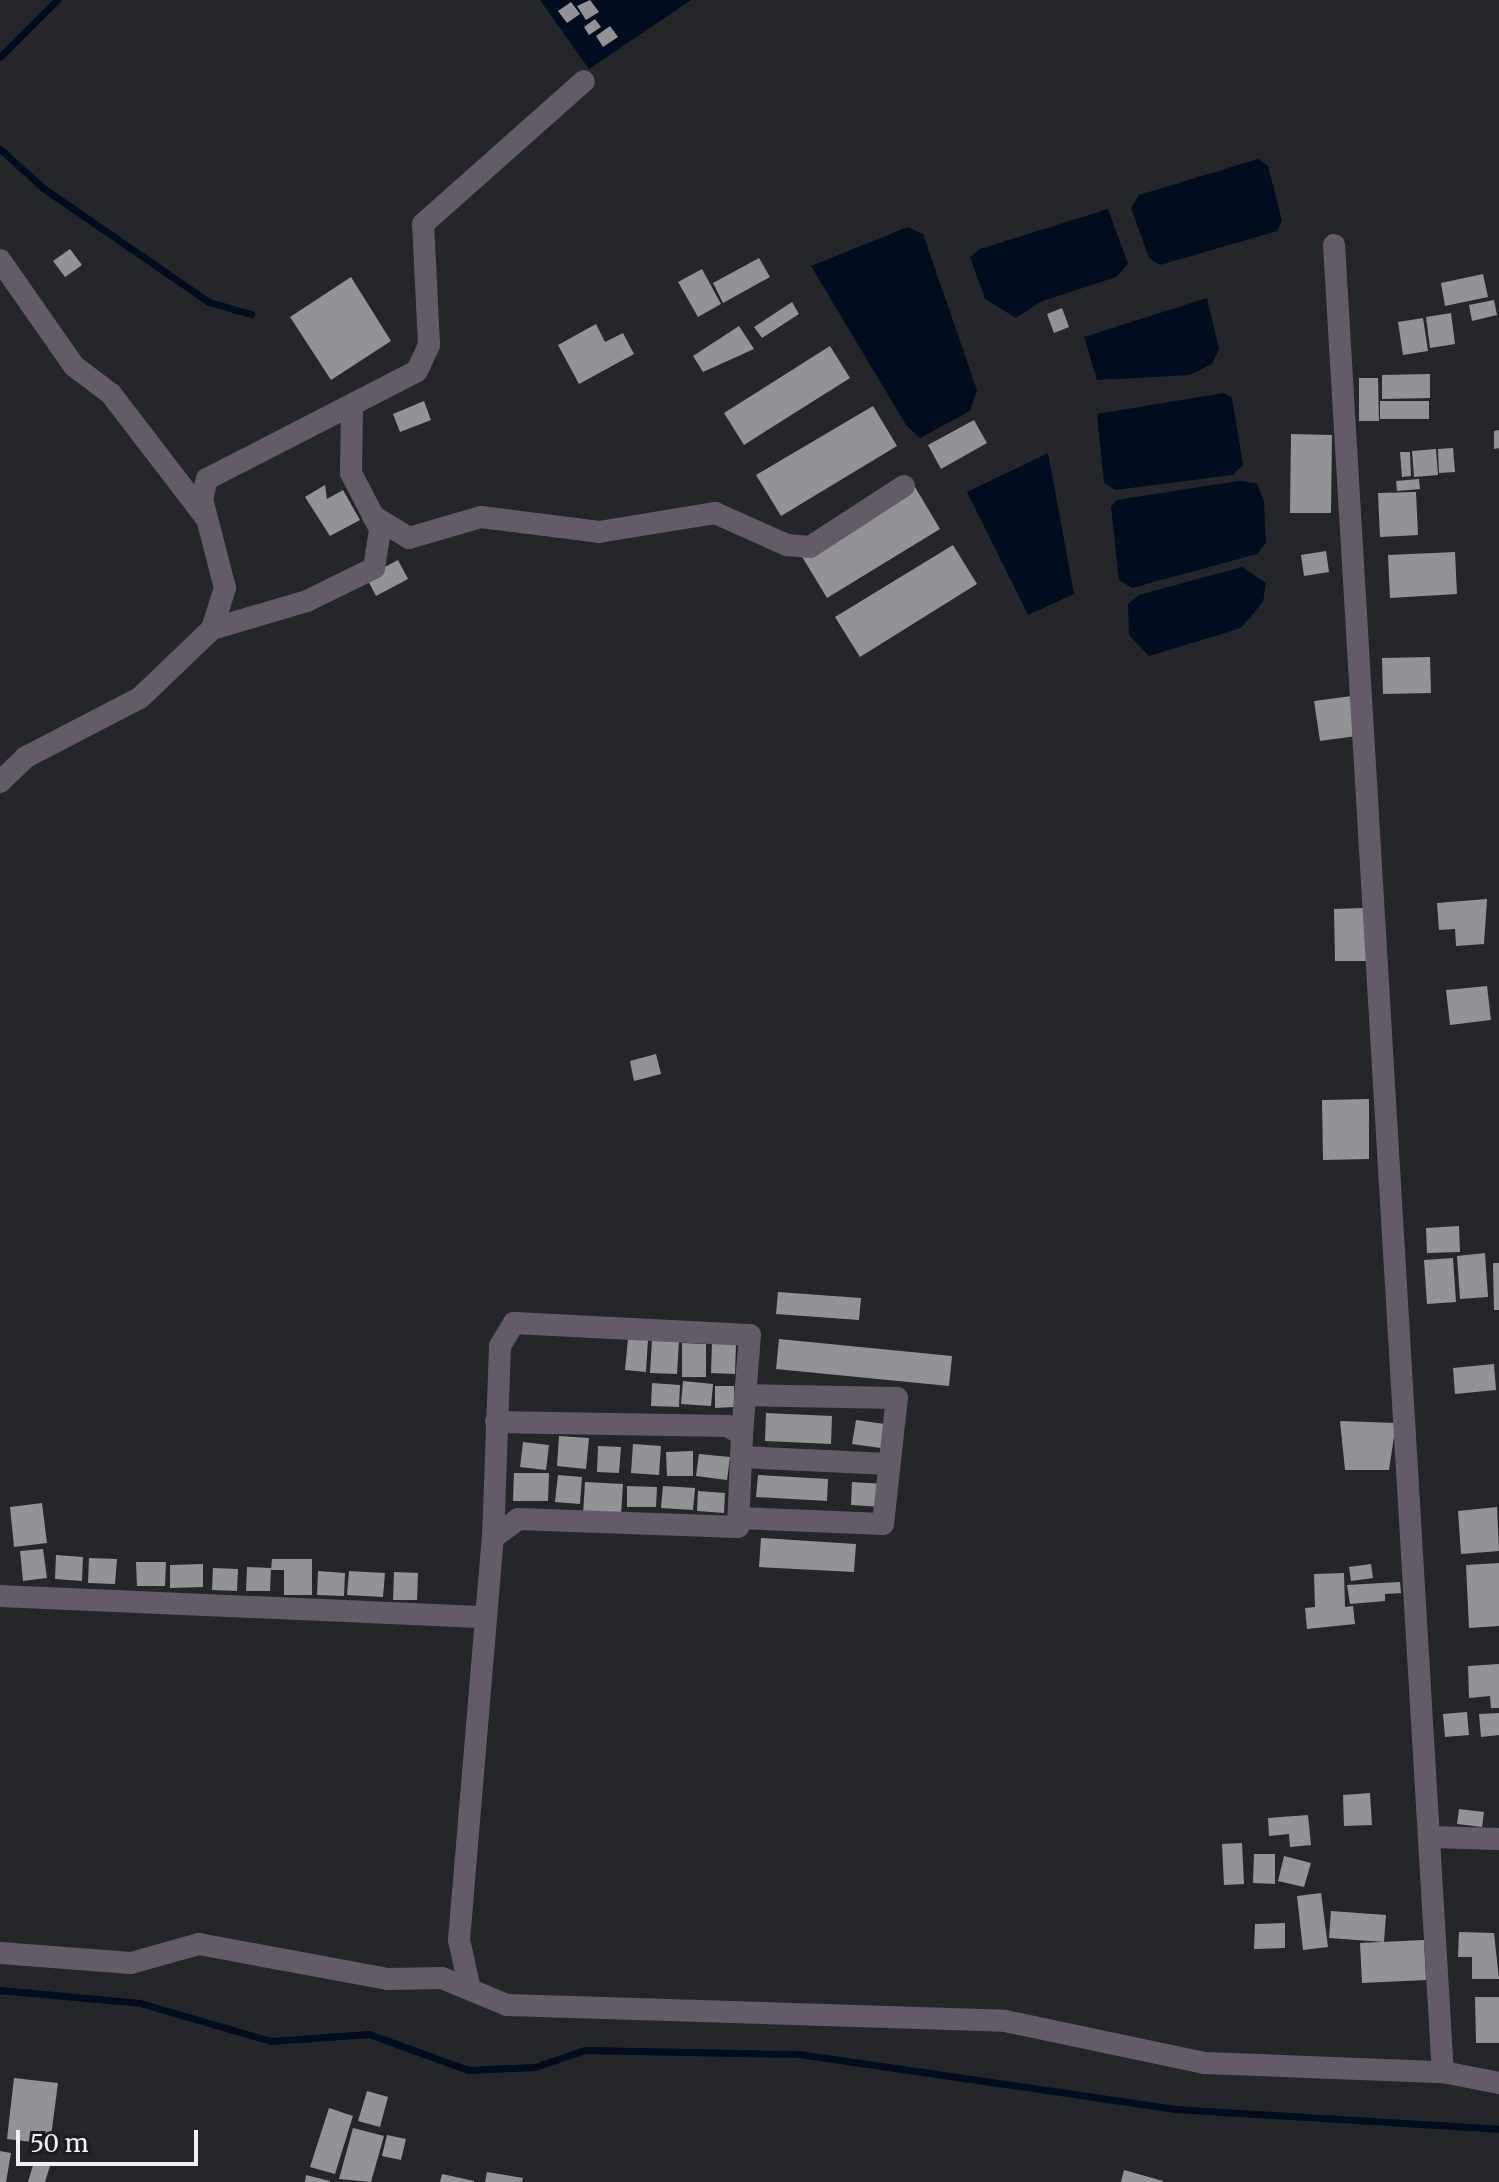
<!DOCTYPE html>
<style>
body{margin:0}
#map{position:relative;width:1499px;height:2182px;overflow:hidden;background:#252629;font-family:Merriweather,serif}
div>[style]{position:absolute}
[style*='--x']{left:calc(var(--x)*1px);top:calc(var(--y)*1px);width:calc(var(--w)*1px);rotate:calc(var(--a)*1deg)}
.water>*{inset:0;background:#010c1f}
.stream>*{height:7px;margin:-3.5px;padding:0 3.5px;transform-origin:3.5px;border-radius:3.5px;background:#010c1f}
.building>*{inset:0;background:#939397}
.street>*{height:22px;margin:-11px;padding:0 11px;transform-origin:11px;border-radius:11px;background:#635c68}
span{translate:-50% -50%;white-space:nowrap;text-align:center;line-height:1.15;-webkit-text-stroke:8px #1c1d20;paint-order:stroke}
.scale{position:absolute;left:16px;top:2130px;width:182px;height:36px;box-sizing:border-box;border:4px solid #f0f1f3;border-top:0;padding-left:10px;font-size:24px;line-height:28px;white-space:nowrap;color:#f0f1f3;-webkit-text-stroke:6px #1c1d20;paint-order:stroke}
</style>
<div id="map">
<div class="water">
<i style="clip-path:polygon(540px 0,691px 0,589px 69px)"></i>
<i style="clip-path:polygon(1258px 159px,1268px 166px,1282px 221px,1277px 231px,1160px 265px,1149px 258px,1131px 208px,1139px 195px)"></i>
<i style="clip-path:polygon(1108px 209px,1128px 264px,1116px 277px,1040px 302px,1016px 318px,985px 299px,970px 257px,980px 249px)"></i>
<i style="clip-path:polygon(908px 227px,923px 234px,977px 390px,970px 411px,920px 438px,906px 425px,811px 266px)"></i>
<i style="clip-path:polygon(1207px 298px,1219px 349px,1212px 364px,1189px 375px,1097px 380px,1084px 337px)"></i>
<i style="clip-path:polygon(1224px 393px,1232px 398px,1243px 465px,1232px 475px,1115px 490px,1104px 483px,1097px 414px)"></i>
<i style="clip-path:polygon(1048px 453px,1074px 594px,1028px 615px,967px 492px)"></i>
<i style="clip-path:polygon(1238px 481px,1257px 483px,1264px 502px,1266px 543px,1257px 554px,1132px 588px,1119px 580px,1111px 507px,1117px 500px)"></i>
<i style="clip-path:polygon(1242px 567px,1266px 583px,1263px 602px,1241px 628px,1149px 656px,1129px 635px,1128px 604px,1139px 595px)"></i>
</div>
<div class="stream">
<i style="--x:0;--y:57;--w:81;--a:-45"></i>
<i style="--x:0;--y:149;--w:58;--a:42.2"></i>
<i style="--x:43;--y:188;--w:201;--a:34.5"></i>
<i style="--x:209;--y:302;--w:44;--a:15.9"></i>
<i style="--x:0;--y:1990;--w:141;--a:5.3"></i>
<i style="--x:140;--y:2003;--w:136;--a:16.2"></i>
<i style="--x:271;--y:2041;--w:98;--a:-4.1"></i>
<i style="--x:369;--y:2034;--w:105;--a:20"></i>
<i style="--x:468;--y:2070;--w:67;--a:-2.6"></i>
<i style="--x:535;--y:2067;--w:53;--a:-18.8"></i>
<i style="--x:585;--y:2050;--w:214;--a:1.1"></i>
<i style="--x:799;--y:2054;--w:379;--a:8.3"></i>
<i style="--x:1174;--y:2109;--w:326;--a:3.5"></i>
</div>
<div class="building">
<i style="clip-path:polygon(590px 0,599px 12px,586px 20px,577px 6px)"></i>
<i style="clip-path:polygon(571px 2px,580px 14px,567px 23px,558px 11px)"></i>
<i style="clip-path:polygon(595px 19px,601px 27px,589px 35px,584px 27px)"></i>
<i style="clip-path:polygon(610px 26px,618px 37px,603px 47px,596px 36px)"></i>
<i style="clip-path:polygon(70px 249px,82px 265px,65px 277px,53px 261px)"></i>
<i style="clip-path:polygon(759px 258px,770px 277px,723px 303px,713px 283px)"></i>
<i style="clip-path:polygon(702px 269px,721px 304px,698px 317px,678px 282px)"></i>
<i style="clip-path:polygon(1483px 274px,1488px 297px,1445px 306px,1441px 283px)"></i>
<i style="clip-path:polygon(351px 277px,391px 341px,331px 380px,290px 317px)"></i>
<i style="clip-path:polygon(1494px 300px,1497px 315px,1472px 321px,1469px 305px)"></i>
<i style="clip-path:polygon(792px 302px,799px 314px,762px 338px,754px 327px)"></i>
<i style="clip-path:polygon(1062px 308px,1069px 327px,1054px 333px,1047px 314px)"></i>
<i style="clip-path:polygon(1451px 313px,1455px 344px,1430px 348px,1426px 317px)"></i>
<i style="clip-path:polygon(1423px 318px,1428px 351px,1403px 355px,1398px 322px)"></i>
<i style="clip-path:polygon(596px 324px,605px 342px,623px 333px,634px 354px,579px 384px,558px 345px)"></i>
<i style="clip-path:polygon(739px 326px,754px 349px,703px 372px,693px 356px)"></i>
<i style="clip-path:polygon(830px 346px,850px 378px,744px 445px,724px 413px)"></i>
<i style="clip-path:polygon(1430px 374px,1430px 398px,1382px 399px,1382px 375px)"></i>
<i style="clip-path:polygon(1359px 378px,1378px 378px,1379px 421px,1359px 421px)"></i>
<i style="clip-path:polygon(424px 401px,431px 420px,400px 432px,393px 414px)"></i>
<i style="clip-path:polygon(1380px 401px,1429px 401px,1429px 419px,1380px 419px)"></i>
<i style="clip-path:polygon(873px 406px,897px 446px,781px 516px,756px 475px)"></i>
<i style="clip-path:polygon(974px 420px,987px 443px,941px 469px,928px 445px)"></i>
<i style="clip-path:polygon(1499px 430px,1499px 448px,1494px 449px,1494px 431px)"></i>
<i style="clip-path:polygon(1291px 434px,1332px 435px,1331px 513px,1290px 513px)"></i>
<i style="clip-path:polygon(1453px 448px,1455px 472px,1439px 473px,1438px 449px)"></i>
<i style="clip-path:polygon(1436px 449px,1438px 475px,1414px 477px,1412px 451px)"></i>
<i style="clip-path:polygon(1400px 452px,1410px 452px,1411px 476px,1402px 477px)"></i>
<i style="clip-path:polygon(1419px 479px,1420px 489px,1397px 491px,1396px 481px)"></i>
<i style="clip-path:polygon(325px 485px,327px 499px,343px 490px,360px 520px,330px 536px,305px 497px)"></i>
<i style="clip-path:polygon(915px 487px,940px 529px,827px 598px,801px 555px)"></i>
<i style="clip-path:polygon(1416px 492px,1418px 535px,1380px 537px,1378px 493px)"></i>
<i style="clip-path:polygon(953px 545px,977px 584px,860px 657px,835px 617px)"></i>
<i style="clip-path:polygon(1326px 551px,1329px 572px,1304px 576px,1301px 555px)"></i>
<i style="clip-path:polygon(1455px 552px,1457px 594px,1390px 598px,1388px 555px)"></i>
<i style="clip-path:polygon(398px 560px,408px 579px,376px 596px,366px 577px)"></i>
<i style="clip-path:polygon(1430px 657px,1431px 693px,1383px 694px,1382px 658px)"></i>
<i style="clip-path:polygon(1352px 696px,1357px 736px,1320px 741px,1314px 701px)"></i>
<i style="clip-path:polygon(1487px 899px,1484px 944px,1456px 946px,1455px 929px,1439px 930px,1437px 903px)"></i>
<i style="clip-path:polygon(1364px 908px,1369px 961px,1335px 961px,1334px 909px)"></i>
<i style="clip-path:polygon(1487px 986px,1491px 1020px,1450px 1025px,1446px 990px)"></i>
<i style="clip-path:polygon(656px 1054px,661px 1074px,634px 1081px,630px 1061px)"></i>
<i style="clip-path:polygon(1369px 1099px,1369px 1159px,1323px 1160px,1322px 1100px)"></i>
<i style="clip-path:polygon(1459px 1226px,1460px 1252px,1427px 1253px,1426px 1228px)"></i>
<i style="clip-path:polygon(1485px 1253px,1488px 1297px,1460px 1299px,1457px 1256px)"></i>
<i style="clip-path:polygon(1453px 1258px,1456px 1302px,1427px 1304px,1424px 1260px)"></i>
<i style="clip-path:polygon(1493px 1263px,1499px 1263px,1499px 1310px,1494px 1310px)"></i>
<i style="clip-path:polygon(778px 1292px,861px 1298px,859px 1320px,776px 1314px)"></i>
<i style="clip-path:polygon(628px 1339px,648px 1340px,646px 1372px,625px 1370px)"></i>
<i style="clip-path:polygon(779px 1339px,952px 1356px,949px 1386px,776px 1369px)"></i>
<i style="clip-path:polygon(652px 1340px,679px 1341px,677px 1374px,650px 1373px)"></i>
<i style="clip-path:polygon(682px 1343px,706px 1344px,706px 1377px,682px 1377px)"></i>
<i style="clip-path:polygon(712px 1343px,736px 1344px,735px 1374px,711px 1373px)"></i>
<i style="clip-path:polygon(1494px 1364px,1496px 1390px,1455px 1394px,1453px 1368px)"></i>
<i style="clip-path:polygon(683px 1381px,713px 1384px,711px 1406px,681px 1404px)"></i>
<i style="clip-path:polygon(652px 1383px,680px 1385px,679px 1407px,651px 1406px)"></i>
<i style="clip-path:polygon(715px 1386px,734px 1386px,734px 1407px,715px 1408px)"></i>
<i style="clip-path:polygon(766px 1413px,832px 1416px,831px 1444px,765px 1441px)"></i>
<i style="clip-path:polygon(856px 1420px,892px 1425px,888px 1449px,852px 1444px)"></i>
<i style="clip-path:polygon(1340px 1421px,1396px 1423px,1389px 1470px,1345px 1470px)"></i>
<i style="clip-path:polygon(559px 1436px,589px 1438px,586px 1469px,557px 1466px)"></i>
<i style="clip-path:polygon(523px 1442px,549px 1445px,546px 1470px,520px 1467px)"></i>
<i style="clip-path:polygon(633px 1444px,661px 1446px,659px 1475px,631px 1473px)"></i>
<i style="clip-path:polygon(598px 1446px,621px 1447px,619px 1473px,597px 1472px)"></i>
<i style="clip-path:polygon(693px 1451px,693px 1476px,667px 1476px,666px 1452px)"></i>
<i style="clip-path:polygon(699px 1454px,730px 1457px,727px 1480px,696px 1476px)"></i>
<i style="clip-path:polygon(514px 1473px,549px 1473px,548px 1501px,513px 1501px)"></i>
<i style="clip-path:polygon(558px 1475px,582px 1477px,580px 1504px,555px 1502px)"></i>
<i style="clip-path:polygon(758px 1475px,828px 1479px,827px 1501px,756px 1497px)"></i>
<i style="clip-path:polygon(585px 1482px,623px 1484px,621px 1516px,583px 1514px)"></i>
<i style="clip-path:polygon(852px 1482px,885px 1484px,883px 1507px,851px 1505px)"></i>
<i style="clip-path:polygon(627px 1486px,657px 1487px,656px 1507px,627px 1507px)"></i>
<i style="clip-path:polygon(663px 1486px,695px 1488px,693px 1510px,661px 1508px)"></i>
<i style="clip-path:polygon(698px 1491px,725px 1493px,724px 1513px,697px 1511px)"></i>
<i style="clip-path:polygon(42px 1503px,47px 1543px,14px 1547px,10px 1507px)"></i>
<i style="clip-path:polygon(1497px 1507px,1499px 1551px,1461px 1554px,1458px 1511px)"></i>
<i style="clip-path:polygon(761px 1538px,856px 1544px,854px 1572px,759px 1567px)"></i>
<i style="clip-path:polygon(43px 1549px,47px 1578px,23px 1581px,20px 1551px)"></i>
<i style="clip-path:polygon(56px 1555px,83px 1557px,82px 1581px,55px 1579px)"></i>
<i style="clip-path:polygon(89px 1558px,117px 1559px,115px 1584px,88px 1583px)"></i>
<i style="clip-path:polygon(272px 1559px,312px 1559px,312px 1595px,284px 1595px,284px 1570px,271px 1570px)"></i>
<i style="clip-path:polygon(136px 1562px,166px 1562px,165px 1586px,137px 1586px)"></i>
<i style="clip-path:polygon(1499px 1563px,1499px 1626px,1469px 1628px,1466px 1565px)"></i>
<i style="clip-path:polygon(203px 1564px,203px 1587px,170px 1588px,170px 1565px)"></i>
<i style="clip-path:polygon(1371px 1564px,1373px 1578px,1351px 1581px,1349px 1567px)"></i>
<i style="clip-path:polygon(247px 1567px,271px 1568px,270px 1591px,246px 1591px)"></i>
<i style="clip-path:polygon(213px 1568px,238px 1569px,237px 1591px,212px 1590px)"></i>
<i style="clip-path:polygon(318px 1571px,345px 1573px,344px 1596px,317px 1595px)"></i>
<i style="clip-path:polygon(349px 1571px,385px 1573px,383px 1597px,347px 1595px)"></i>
<i style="clip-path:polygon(394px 1572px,418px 1573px,417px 1600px,393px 1600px)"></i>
<i style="clip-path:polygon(1344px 1573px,1345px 1607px,1353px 1606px,1355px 1624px,1307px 1629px,1305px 1608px,1315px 1607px,1314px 1574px)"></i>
<i style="clip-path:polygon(1400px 1582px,1401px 1593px,1385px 1594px,1385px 1601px,1350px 1604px,1347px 1585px)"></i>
<i style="clip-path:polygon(1499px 1664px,1499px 1708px,1491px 1708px,1490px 1696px,1469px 1698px,1468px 1666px)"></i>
<i style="clip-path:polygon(1467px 1712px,1469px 1735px,1445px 1737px,1443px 1714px)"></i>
<i style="clip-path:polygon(1499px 1713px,1499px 1735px,1481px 1737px,1479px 1714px)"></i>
<i style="clip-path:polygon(1370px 1793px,1372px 1825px,1344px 1826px,1343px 1795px)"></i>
<i style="clip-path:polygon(1459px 1809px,1484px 1812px,1482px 1827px,1457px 1824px)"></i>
<i style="clip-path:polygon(1308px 1815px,1311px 1845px,1290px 1847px,1289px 1834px,1269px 1836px,1268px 1818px)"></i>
<i style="clip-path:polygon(1242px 1843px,1244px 1884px,1224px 1885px,1222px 1844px)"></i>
<i style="clip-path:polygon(1254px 1854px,1275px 1854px,1275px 1884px,1253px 1883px)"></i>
<i style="clip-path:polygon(1284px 1856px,1311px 1863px,1304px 1887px,1278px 1881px)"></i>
<i style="clip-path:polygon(1321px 1893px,1328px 1947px,1303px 1950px,1297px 1896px)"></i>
<i style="clip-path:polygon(1331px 1911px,1386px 1915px,1384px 1942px,1329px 1938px)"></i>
<i style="clip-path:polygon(1285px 1923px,1285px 1948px,1254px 1949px,1255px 1924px)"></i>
<i style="clip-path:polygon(1459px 1932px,1494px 1933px,1499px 1979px,1472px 1979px,1472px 1957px,1458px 1957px)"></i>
<i style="clip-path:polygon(1424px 1940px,1426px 1980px,1362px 1983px,1360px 1943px)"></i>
<i style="clip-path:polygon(1475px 1997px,1499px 1997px,1499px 2043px,1476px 2043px)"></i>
<i style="clip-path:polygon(14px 2078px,58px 2083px,50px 2144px,7px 2139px)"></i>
<i style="clip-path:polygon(367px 2091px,388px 2097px,380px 2127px,358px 2121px)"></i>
<i style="clip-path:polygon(329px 2108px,353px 2116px,335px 2174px,310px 2167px)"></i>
<i style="clip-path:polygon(353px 2128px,384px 2136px,371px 2182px,339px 2179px)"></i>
<i style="clip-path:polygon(387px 2135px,406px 2139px,401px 2160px,382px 2156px)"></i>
<i style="clip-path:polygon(0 2151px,11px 2153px,6px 2182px,0 2182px)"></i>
<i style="clip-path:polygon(34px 2162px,50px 2166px,45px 2182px,28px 2182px)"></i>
<i style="clip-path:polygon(1124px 2170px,1163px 2181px,1163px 2182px,1121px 2182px)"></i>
<i style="clip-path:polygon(487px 2172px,523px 2178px,522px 2182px,485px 2182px)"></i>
<i style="clip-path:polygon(442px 2174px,474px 2181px,474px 2182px,440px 2182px)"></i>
<i style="clip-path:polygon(306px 2175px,330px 2181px,330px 2182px,305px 2182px)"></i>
</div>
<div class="street">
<i style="--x:1334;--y:245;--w:1830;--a:86.59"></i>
<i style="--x:0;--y:260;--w:129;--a:55.1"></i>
<i style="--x:74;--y:366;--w:46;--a:37.1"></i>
<i style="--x:111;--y:394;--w:156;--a:52.5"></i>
<i style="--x:373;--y:516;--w:42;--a:31.4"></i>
<i style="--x:409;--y:538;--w:75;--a:-16.3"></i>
<i style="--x:481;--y:517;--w:119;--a:7.2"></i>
<i style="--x:599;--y:532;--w:118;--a:-9.3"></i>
<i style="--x:715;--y:513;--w:79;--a:24"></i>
<i style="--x:787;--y:545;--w:23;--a:5"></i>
<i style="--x:810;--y:547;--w:112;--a:-33"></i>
<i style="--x:212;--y:629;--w:43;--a:-72.4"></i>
<i style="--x:225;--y:588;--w:92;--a:-104.5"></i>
<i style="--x:202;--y:499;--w:21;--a:-76"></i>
<i style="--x:207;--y:479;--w:236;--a:-27.2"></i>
<i style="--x:417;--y:371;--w:29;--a:-65"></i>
<i style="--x:429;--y:345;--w:121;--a:-92.8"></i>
<i style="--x:423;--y:224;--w:215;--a:-41.6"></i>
<i style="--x:0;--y:782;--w:36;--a:-44"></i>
<i style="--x:26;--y:757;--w:128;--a:-27.4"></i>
<i style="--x:140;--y:698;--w:100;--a:-43.8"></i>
<i style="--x:212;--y:629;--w:99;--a:-16.4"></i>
<i style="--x:307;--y:601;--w:75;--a:-26.2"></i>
<i style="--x:374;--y:568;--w:39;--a:-81"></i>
<i style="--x:380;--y:529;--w:63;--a:-117.4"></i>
<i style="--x:351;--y:473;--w:63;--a:-89.1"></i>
<i style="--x:741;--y:1457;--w:147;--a:2.7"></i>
<i style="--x:739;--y:1518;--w:144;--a:2.4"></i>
<i style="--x:883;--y:1524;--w:127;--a:-83.7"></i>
<i style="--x:897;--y:1398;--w:151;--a:-178.9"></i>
<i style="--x:493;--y:1538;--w:192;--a:-87.9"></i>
<i style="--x:500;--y:1346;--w:27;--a:-59"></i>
<i style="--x:514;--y:1323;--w:236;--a:2.9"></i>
<i style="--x:750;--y:1335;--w:100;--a:94.6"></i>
<i style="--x:0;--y:1596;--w:486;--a:2.5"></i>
<i style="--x:1432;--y:1837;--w:67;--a:1.7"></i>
<i style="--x:0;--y:1953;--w:131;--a:4.4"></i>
<i style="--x:131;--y:1963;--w:71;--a:-15.6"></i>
<i style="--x:199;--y:1944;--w:192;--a:10.5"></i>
<i style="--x:388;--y:1979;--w:54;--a:-1.1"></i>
<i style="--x:442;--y:1978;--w:70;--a:22.6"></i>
<i style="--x:507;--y:2005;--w:498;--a:1.8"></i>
<i style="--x:1005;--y:2021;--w:204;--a:11.9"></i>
<i style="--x:1205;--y:2063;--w:238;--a:2.2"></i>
<i style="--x:1443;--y:2072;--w:57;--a:11.1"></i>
<i style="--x:469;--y:1985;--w:46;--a:-102.5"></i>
<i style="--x:459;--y:1940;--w:403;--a:-85.2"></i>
<i style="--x:493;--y:1538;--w:31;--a:-37"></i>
<i style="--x:518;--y:1519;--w:220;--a:2.1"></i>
<i style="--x:738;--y:1527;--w:92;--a:-87.5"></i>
<i style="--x:742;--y:1435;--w:17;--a:-147"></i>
<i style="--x:728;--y:1426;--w:232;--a:-179"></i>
</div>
<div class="scale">50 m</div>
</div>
